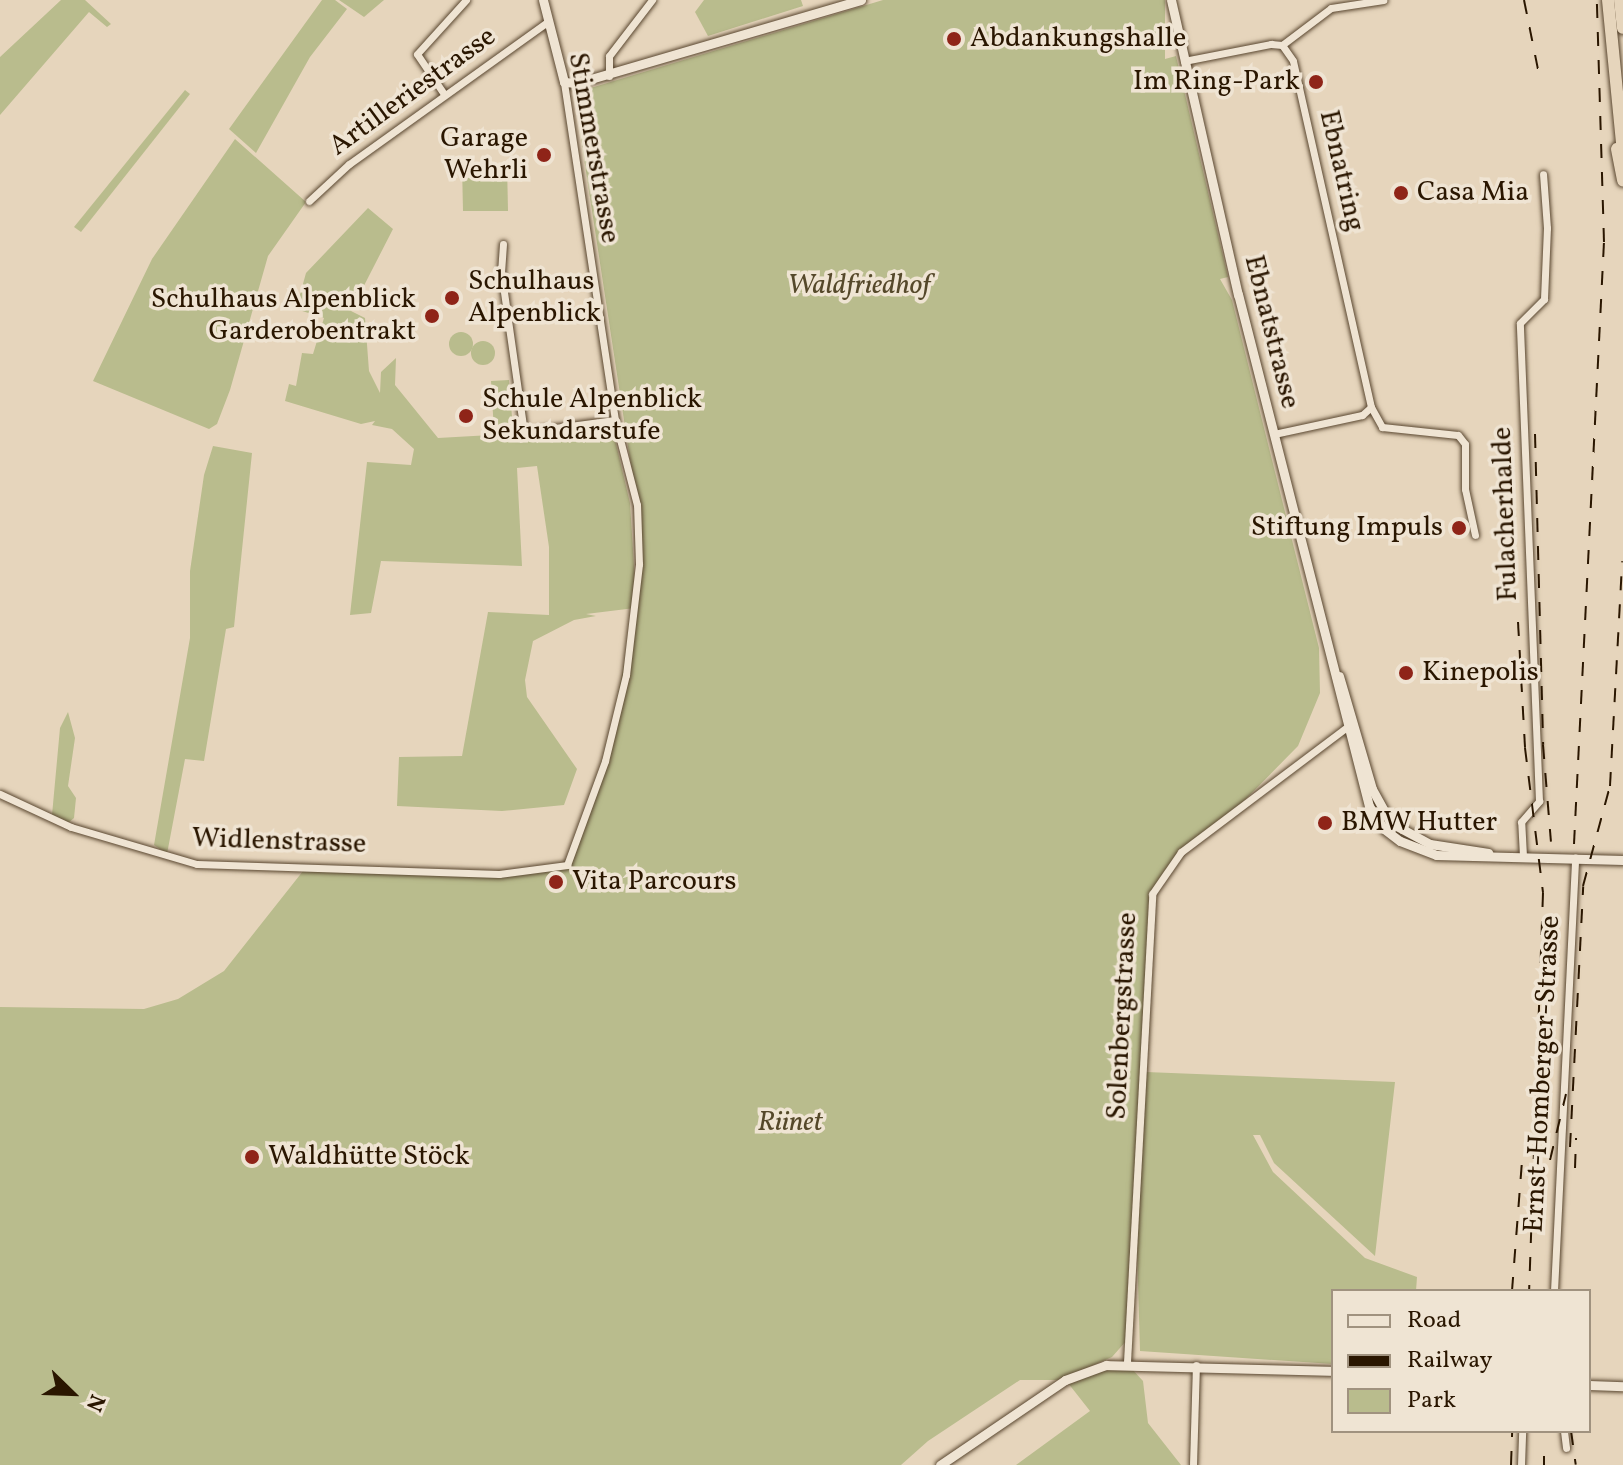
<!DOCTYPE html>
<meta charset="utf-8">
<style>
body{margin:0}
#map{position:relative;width:1623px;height:1465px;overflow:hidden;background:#e6d5bc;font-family:Vollkorn,serif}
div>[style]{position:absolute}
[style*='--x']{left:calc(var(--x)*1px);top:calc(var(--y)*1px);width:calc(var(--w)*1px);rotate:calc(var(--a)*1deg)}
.green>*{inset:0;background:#b9bc8d}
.round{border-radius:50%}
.roads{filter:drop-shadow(0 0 2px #59462f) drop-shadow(0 0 2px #59462f)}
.minor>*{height:7px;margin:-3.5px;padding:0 3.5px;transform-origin:3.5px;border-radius:3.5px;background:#efe4d3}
.tertiary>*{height:9px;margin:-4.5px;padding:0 4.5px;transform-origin:4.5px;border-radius:4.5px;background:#efe4d3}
.trunk>*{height:12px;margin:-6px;padding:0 6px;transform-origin:6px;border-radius:6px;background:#e6d5bc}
.rail>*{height:2px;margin-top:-1px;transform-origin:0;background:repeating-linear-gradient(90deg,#2a1600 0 14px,transparent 0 28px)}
.dots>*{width:22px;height:22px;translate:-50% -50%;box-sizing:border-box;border:4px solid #efe4d3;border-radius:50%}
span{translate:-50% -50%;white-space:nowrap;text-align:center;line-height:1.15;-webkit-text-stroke:7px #efe4d3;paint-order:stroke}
.poi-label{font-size:28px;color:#2a1600}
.left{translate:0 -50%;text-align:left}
.right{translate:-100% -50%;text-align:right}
.street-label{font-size:28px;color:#2a1600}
.park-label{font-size:28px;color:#55482a;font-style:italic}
.legend{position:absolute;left:1331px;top:1289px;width:260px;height:144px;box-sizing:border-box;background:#efe4d3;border:2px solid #a0927f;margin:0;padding:10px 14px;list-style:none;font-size:24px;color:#2a1600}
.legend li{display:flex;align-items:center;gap:16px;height:40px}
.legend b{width:40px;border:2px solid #a0927f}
.north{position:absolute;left:32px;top:1353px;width:80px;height:80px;-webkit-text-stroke:6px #efe4d3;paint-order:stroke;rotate:113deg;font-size:22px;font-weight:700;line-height:32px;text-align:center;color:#2a1600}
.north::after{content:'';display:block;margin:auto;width:28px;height:36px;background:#2a1600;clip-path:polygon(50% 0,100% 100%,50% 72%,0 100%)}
</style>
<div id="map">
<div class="green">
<i style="clip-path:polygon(61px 0,85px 0,111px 24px,107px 27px,89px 12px,0 115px,0 57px)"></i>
<i style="clip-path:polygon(322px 0,335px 0,347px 9px,310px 57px,256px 153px,229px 129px)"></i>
<i style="clip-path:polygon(339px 0,384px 0,364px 17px)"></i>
<i style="clip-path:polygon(704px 0,801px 0,803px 6px,708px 36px,695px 12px)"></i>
<i style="clip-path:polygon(883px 0,1165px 0,1165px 59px,1176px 56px,1228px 277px,1220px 279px,1232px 300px,1319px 648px,1320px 693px,1298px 746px,1233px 812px,1191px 844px,1155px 886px,1127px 1340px,1112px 1357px,1059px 1380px,1020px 1380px,928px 1441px,901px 1465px,0 1465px,0 1007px,144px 1009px,178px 999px,224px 971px,307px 866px,499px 874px,564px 867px,605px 761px,635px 608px,586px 614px,596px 616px,574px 620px,533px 641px,525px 680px,527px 697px,577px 769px,564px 805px,502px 811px,397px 806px,399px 757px,462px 756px,488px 612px,549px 615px,549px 547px,537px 466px,517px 468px,522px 566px,381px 561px,371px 613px,350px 615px,367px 462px,411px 465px,414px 449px,392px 429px,372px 425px,375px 421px,361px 424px,285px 401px,289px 384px,296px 386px,302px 353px,313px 354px,324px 318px,296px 309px,306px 273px,368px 208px,393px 229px,351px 311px,365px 318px,369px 371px,380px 393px,381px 372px,396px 358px,395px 385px,438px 438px,491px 435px,515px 441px,612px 427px,630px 503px,636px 598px,637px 505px,574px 93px)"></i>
<i style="clip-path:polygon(185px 90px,190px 94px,81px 232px,74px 227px)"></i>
<i style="clip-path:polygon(235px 139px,306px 202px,268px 256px,230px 390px,217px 424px,209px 429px,93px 381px,152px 259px)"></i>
<i style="clip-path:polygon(507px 164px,508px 211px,463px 211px,462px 165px)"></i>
<i class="round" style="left:449px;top:332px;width:24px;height:24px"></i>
<i class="round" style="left:471px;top:341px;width:24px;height:24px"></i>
<i style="clip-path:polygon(509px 380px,513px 429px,494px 430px,491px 381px)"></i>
<i style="clip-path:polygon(213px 446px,252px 453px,234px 627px,226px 629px,204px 761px,185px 759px,167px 854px,154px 845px,190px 638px,190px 571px,204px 475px)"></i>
<i style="clip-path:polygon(68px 712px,75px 738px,68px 786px,76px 798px,74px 818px,68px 823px,52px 815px,60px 728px)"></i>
<i style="clip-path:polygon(1146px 1072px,1395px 1082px,1375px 1256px,1274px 1163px,1260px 1135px,1253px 1135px,1273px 1172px,1365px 1258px,1417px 1277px,1416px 1291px,1333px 1291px,1333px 1364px,1140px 1351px,1137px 1246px)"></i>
<i style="clip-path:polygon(1131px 1368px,1143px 1381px,1148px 1423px,1181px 1465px,1016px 1465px,1090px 1411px,1068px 1383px,1098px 1371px)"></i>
</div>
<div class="roads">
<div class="minor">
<i style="--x:1282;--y:45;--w:61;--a:-37.1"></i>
<i style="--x:1331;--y:8;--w:53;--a:-8.7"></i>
<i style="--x:1184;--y:61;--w:89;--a:-11.1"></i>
<i style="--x:1271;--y:44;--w:11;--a:5"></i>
<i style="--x:1282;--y:45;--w:19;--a:55"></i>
<i style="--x:1293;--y:61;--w:355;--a:77.3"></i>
<i style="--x:1371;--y:407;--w:12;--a:138"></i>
<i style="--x:1362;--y:415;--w:90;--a:167.8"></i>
<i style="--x:609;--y:76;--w:20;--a:-90"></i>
<i style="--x:609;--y:56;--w:71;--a:-52.5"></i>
<i style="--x:444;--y:94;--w:48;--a:-124"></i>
<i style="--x:417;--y:54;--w:73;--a:-47.8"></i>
<i style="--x:309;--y:201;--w:54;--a:-42.8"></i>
<i style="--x:349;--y:164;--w:244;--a:-35.6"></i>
<i style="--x:503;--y:244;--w:27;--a:94"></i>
<i style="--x:501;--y:271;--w:164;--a:81.9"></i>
<i style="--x:1371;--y:407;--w:23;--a:61"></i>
<i style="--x:1382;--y:427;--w:76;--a:6"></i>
<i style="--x:1458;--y:435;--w:11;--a:52"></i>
<i style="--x:1465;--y:444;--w:45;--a:90"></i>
<i style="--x:1465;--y:489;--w:47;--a:77.7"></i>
<i style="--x:517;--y:433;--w:99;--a:-7.6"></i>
<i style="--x:0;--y:794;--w:78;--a:24.9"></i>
<i style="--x:71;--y:827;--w:131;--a:16.4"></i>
<i style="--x:197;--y:864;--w:302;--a:1.9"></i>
<i style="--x:499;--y:874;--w:69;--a:-7.5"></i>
<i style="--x:567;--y:865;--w:111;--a:-69.9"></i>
<i style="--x:605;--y:761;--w:89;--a:-76.3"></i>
<i style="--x:626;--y:675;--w:112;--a:-83.3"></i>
<i style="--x:639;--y:564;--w:59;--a:-91.9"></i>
<i style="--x:637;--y:505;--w:88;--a:-104.5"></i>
<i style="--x:615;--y:420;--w:342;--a:-98.6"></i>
<i style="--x:1523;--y:856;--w:34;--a:-93"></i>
<i style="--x:1521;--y:822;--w:28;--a:-49"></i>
<i style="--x:1539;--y:801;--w:478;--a:-92.3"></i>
<i style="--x:1520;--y:323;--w:34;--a:-45"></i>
<i style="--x:1544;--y:299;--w:71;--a:-87.6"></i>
<i style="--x:1547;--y:228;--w:54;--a:-94.2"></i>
<i style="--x:1554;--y:1291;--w:434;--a:-87.2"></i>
<i style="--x:1127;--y:1362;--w:469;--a:-86.9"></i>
<i style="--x:1152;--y:894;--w:51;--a:-55.4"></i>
<i style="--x:1181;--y:852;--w:213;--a:-37"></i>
<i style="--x:1564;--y:1431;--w:17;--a:83"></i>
<i style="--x:1193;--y:1465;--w:100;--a:-88.3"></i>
<i style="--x:1521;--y:1465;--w:34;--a:-88"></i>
</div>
<div class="tertiary">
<i style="--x:543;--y:0;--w:85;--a:75.6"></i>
<i style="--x:564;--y:82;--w:13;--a:4"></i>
<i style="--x:577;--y:83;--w:296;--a:-16.3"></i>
<i style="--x:1171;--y:0;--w:302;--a:77.2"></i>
<i style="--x:1238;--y:294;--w:528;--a:75.65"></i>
<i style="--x:1369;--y:806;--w:27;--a:57"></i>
<i style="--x:1384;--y:829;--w:20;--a:37"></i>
<i style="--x:1400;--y:841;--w:39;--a:21"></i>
<i style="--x:1436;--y:855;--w:187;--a:1.5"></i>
<i style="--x:1339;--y:676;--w:118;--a:73.7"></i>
<i style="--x:1372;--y:789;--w:39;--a:61"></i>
<i style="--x:1391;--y:823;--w:44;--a:28.3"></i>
<i style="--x:1430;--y:844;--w:59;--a:8.8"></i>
<i style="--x:1589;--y:1385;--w:34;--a:2"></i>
<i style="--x:940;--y:1465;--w:151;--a:-34.2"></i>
<i style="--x:1065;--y:1380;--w:44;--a:-20.1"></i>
<i style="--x:1106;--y:1365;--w:227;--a:1.5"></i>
</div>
<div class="trunk">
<i style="--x:1608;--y:0;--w:155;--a:84.4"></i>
<i style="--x:1620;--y:0;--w:28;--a:84"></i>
<i style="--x:1617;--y:149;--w:32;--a:79"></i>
</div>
</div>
<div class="rail">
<i style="--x:1524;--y:0;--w:81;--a:78.6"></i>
<i style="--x:1535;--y:434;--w:311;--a:88.5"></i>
<i style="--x:1543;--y:745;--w:97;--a:85.3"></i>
<i style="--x:1518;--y:622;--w:126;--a:86.8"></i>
<i style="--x:1525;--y:748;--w:146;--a:82.9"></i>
<i style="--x:1543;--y:893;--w:398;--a:92"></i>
<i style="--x:1574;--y:844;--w:603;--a:-87.15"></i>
<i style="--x:1604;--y:242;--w:242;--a:-91.7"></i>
<i style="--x:1570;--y:1147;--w:261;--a:-87.1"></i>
<i style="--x:1583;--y:886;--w:104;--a:-74.9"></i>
<i style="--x:1610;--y:786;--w:225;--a:-86.9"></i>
<i style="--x:1550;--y:1160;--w:68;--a:-76.4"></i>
<i style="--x:1575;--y:1168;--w:30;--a:-88"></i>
<i style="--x:1512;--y:1291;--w:130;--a:-85.6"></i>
<i style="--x:1571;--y:1431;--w:34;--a:82"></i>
<i style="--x:1544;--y:1456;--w:9;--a:90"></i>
<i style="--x:1511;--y:1465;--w:34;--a:-88"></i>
</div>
<div class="dots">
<i style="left:954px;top:39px;background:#8f2418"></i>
<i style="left:1316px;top:82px;background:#8f2418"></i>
<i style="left:544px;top:155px;background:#8f2418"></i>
<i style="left:1401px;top:193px;background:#8f2418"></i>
<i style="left:452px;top:298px;background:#8f2418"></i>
<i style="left:432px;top:316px;background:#8f2418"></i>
<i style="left:466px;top:416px;background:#8f2418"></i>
<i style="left:1459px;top:528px;background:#8f2418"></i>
<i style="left:1406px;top:673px;background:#8f2418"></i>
<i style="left:1325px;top:823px;background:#8f2418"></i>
<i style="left:556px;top:882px;background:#8f2418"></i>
<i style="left:252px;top:1157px;background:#8f2418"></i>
</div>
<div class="poi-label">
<span class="left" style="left:970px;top:39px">Abdankungshalle</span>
<span class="right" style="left:1300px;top:82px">Im Ring-Park</span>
<span class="right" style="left:528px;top:155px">Garage<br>Wehrli</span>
<span class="left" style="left:1417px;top:193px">Casa Mia</span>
<span class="left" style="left:468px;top:298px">Schulhaus<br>Alpenblick</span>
<span class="right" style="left:416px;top:316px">Schulhaus Alpenblick<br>Garderobentrakt</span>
<span class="left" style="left:482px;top:416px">Schule Alpenblick<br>Sekundarstufe</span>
<span class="right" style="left:1443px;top:528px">Stiftung Impuls</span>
<span class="left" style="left:1422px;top:673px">Kinepolis</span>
<span class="left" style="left:1341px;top:823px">BMW Hutter</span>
<span class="left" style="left:572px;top:882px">Vita Parcours</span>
<span class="left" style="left:268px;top:1157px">Waldhütte Stöck</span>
</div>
<div class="street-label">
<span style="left:413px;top:92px;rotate:-36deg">Artilleriestrasse</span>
<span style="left:593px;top:148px;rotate:80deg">Stimmerstrasse</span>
<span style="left:1341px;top:171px;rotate:77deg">Ebnatring</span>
<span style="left:1271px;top:332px;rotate:76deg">Ebnatstrasse</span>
<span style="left:1506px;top:514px;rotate:-92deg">Fulacherhalde</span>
<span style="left:279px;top:842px;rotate:2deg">Widlenstrasse</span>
<span style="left:1123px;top:1016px;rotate:-87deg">Solenbergstrasse</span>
<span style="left:1543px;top:1074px;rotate:-87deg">Ernst-Homberger-Strasse</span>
</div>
<div class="park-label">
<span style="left:859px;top:286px">Waldfriedhof</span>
<span style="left:790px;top:1123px">Riinet</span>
</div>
<ul class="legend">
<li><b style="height:10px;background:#efe4d3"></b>Road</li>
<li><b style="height:10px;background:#2a1600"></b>Railway</li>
<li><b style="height:22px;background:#b9bc8d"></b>Park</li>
</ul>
<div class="north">N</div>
</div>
